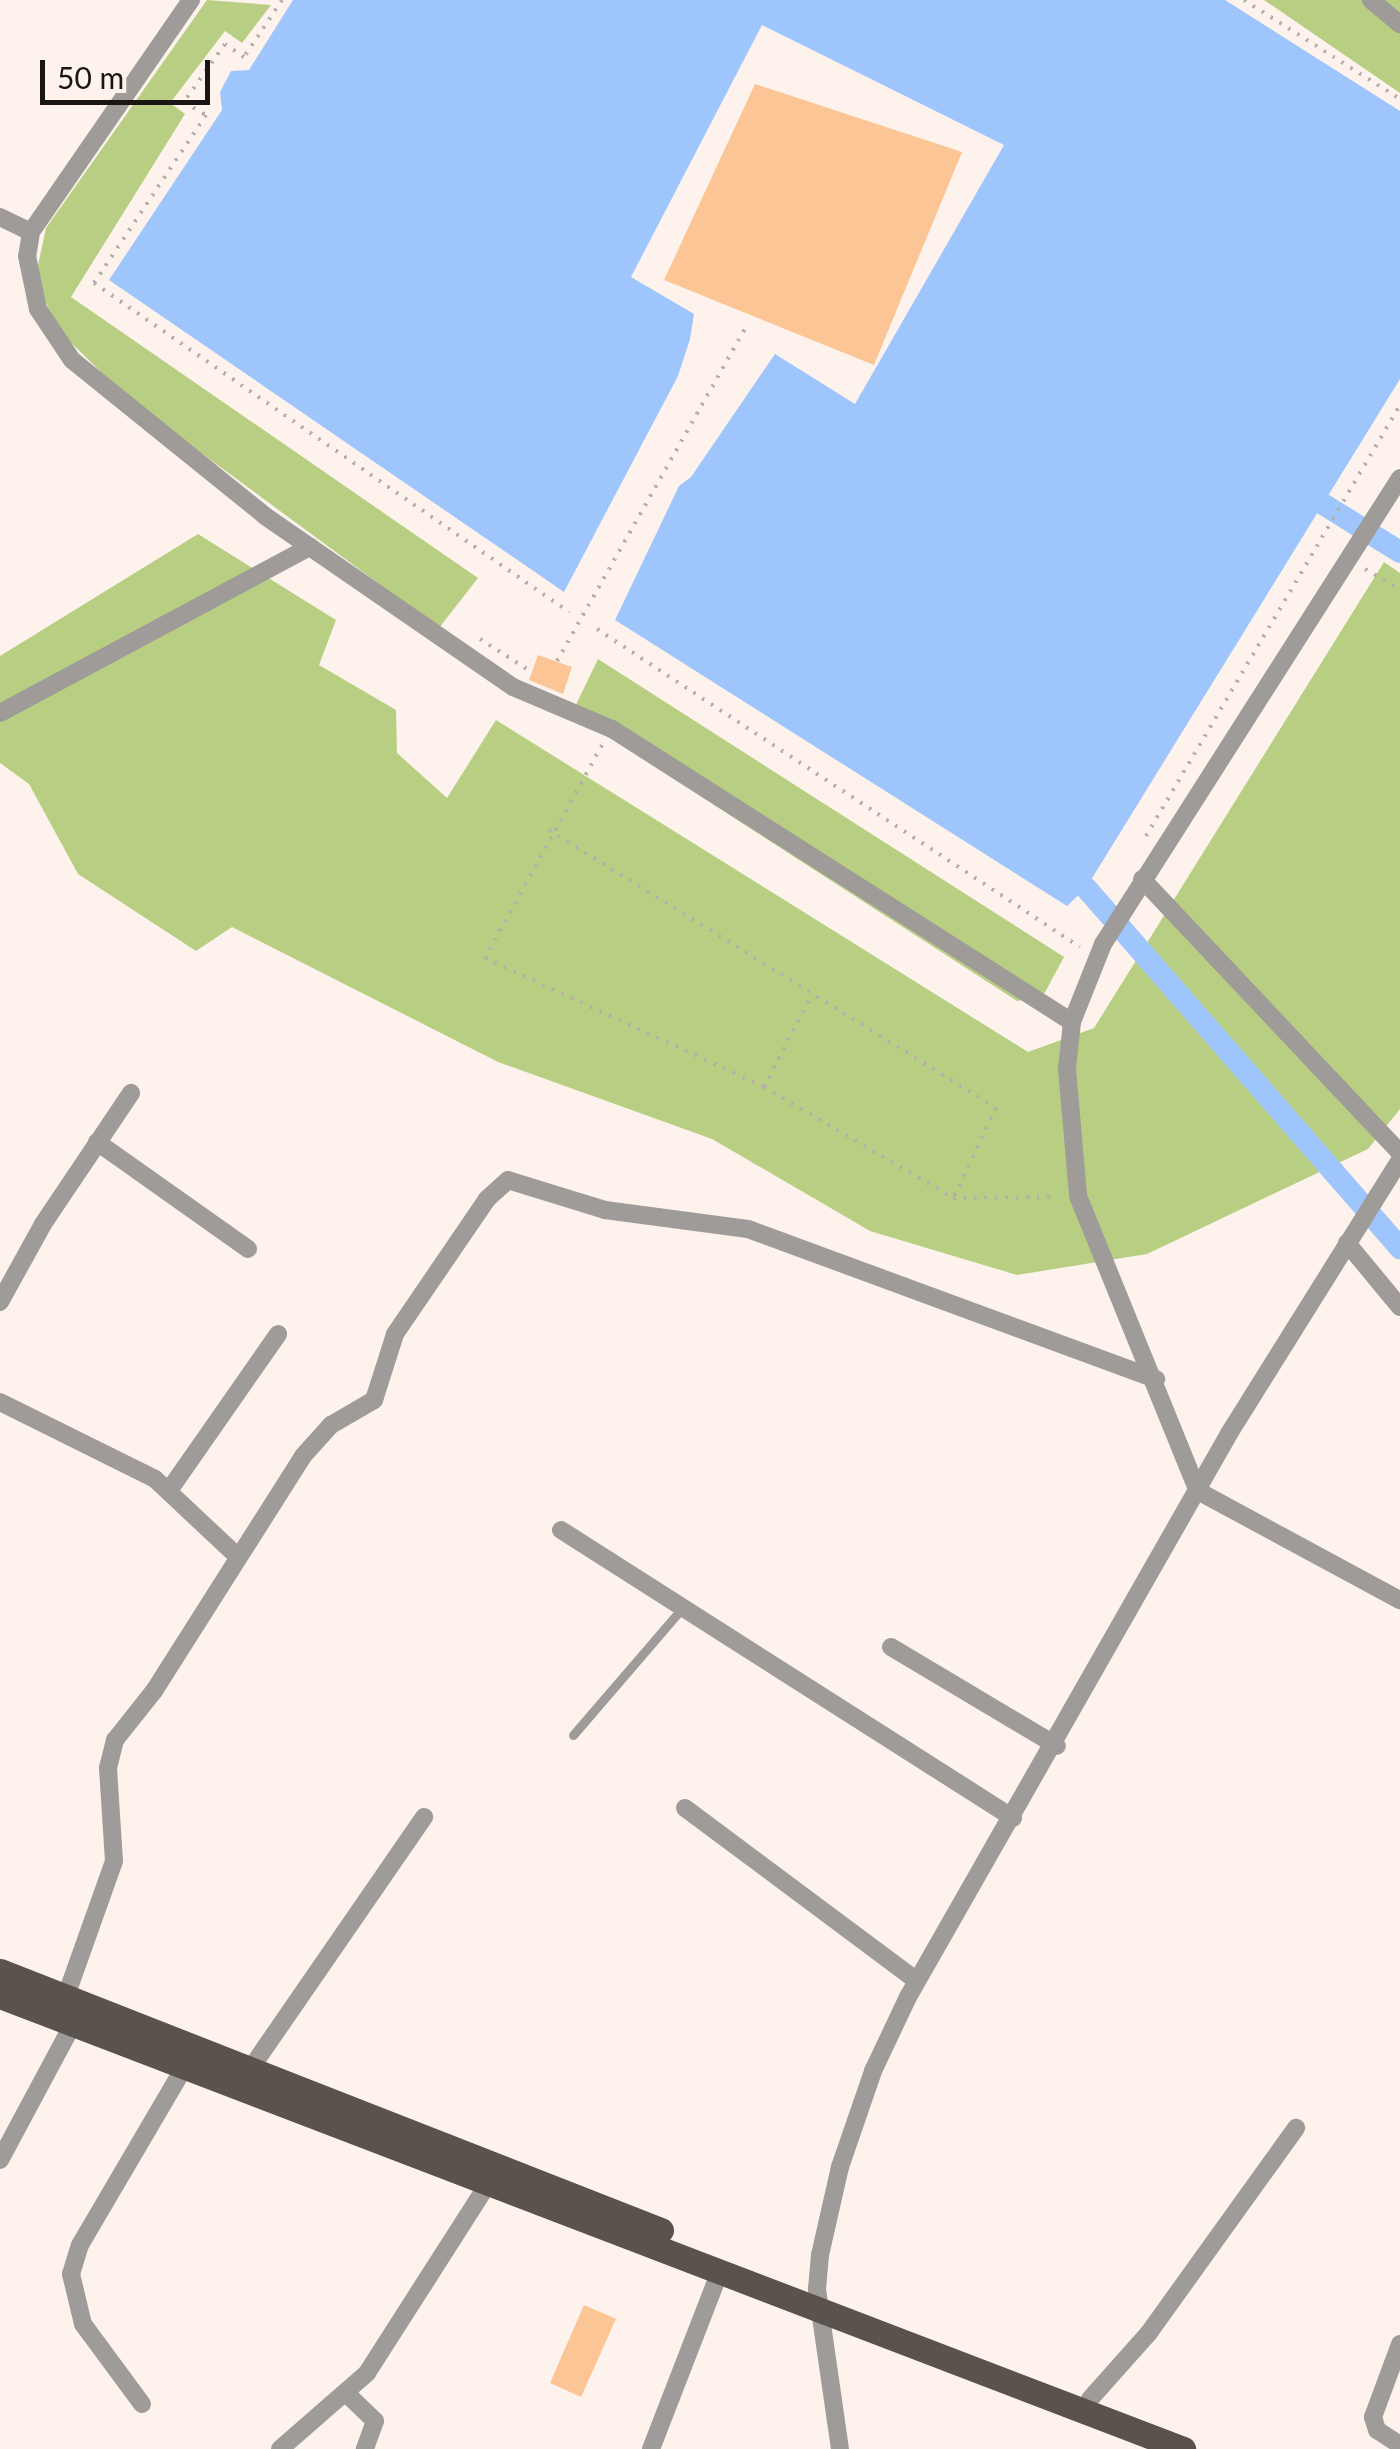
<!DOCTYPE html>
<style>
body{margin:0}
#map{position:relative;width:1400px;height:2449px;overflow:hidden;background:#fef3ec;font-family:Lato,sans-serif}
div>[style]{position:absolute}
[style*='--x']{left:calc(var(--x)*1px);top:calc(var(--y)*1px);width:calc(var(--w)*1px);rotate:calc(var(--a)*1deg)}
.green>*{inset:0;background:#b8cf83}
.water>*{inset:0;background:#9fc5fd}
.canal>*{height:22px;margin:-11px;padding:0 11px;transform-origin:11px;border-radius:11px;background:#9fc5fd}
.building>*{inset:0;background:#fcc595}
.path>*{height:4px;margin-top:-2px;transform-origin:0;background:repeating-linear-gradient(90deg,#b6aea8 0 2.5px,transparent 0 10.5px)}
.lane>*{height:9px;margin:-4.5px;padding:0 4.5px;transform-origin:4.5px;border-radius:4.5px;background:#9f9b98}
.street>*{height:18px;margin:-9px;padding:0 9px;transform-origin:9px;border-radius:9px;background:#9f9b98}
.primary>*{height:25px;margin:-12.5px;padding:0 12.5px;transform-origin:12.5px;border-radius:12.5px;background:#59524d}
span{translate:-50% -50%;white-space:nowrap;text-align:center;line-height:1.15;-webkit-text-stroke:8px #fef3ec;paint-order:stroke}
.scale{position:absolute;left:40px;top:60px;width:170px;height:45px;box-sizing:border-box;border:5px solid #1a1614;border-top:0;padding-left:12px;font-size:30px;line-height:35px;white-space:nowrap;color:#1a1614;-webkit-text-stroke:8px #fef3ec;paint-order:stroke}
</style>
<div id="map">
<div class="green">
<i style="clip-path:polygon(207px 0,271px 5px,242px 43px,225px 31px,170px 103px,185px 114px,71px 297px,478px 578px,439px 628px,132px 402px,59px 331px,35px 279px,46px 228px)"></i>
<i style="clip-path:polygon(1264px 0,1400px 0,1400px 93px)"></i>
<i style="clip-path:polygon(198px 534px,336px 620px,319px 665px,396px 710px,397px 753px,447px 798px,496px 720px,1028px 1052px,1094px 1028px,1384px 562px,1400px 573px,1400px 1109px,1368px 1149px,1147px 1254px,1017px 1275px,870px 1231px,712px 1139px,498px 1062px,232px 927px,196px 951px,78px 874px,29px 784px,0 763px,0 656px)"></i>
<i style="clip-path:polygon(598px 659px,1064px 957px,1043px 996px,1017px 1001px,572px 713px)"></i>
</div>
<div class="water">
<i style="clip-path:polygon(293px 0,1225px 0,1400px 111px,1400px 379px,1086px 888px,1067px 906px,615px 620px,679px 486px,691px 477px,775px 354px,855px 404px,1004px 145px,762px 25px,631px 277px,694px 314px,690px 339px,678px 376px,564px 592px,109px 280px,222px 110px,220px 92px,231px 71px,249px 70px)"></i>
</div>
<div class="canal">
<i style="--x:1323;--y:504;--w:91;--a:31.9"></i>
<i style="--x:1086;--y:888;--w:478;--a:48.9"></i>
</div>
<div class="building">
<i style="clip-path:polygon(755px 84px,962px 152px,874px 365px,664px 280px)"></i>
<i style="clip-path:polygon(538px 655px,572px 667px,563px 694px,529px 680px)"></i>
<i style="clip-path:polygon(584px 2305px,616px 2319px,581px 2397px,550px 2383px)"></i>
</div>
<div class="path">
<i style="--x:282;--y:0;--w:69;--a:123.7"></i>
<i style="--x:244;--y:57;--w:23;--a:-146"></i>
<i style="--x:225;--y:44;--w:71;--a:125.3"></i>
<i style="--x:184;--y:102;--w:26;--a:31"></i>
<i style="--x:206;--y:115;--w:202;--a:123.7"></i>
<i style="--x:94;--y:283;--w:578;--a:34.71"></i>
<i style="--x:1244;--y:0;--w:185;--a:32.4"></i>
<i style="--x:1365;--y:569;--w:40;--a:29.7"></i>
<i style="--x:597;--y:629;--w:578;--a:33.36"></i>
<i style="--x:480;--y:639;--w:59;--a:32.6"></i>
<i style="--x:557;--y:661;--w:388;--a:-60.5"></i>
<i style="--x:602;--y:745;--w:243;--a:118.8"></i>
<i style="--x:485;--y:958;--w:307;--a:24.8"></i>
<i style="--x:764;--y:1087;--w:219;--a:30.4"></i>
<i style="--x:953;--y:1198;--w:105;--a:-0.5"></i>
<i style="--x:549;--y:830;--w:526;--a:31.88"></i>
<i style="--x:996;--y:1108;--w:100;--a:115.5"></i>
<i style="--x:1146;--y:836;--w:500;--a:-59.49"></i>
<i style="--x:764;--y:1087;--w:105;--a:-62.7"></i>
</div>
<div class="lane">
<i style="--x:573;--y:1735;--w:169;--a:-49.3"></i>
</div>
<div class="street">
<i style="--x:191;--y:0;--w:282;--a:124.6"></i>
<i style="--x:31;--y:232;--w:24;--a:99"></i>
<i style="--x:27;--y:256;--w:54;--a:78.3"></i>
<i style="--x:38;--y:309;--w:61;--a:56.3"></i>
<i style="--x:72;--y:360;--w:248;--a:38.9"></i>
<i style="--x:265;--y:516;--w:301;--a:34.6"></i>
<i style="--x:513;--y:687;--w:108;--a:23"></i>
<i style="--x:612;--y:729;--w:545;--a:32.5"></i>
<i style="--x:1371;--y:0;--w:38;--a:40"></i>
<i style="--x:0;--y:217;--w:34;--a:26"></i>
<i style="--x:1400;--y:478;--w:553;--a:122.51"></i>
<i style="--x:1103;--y:944;--w:84;--a:111.7"></i>
<i style="--x:1072;--y:1022;--w:47;--a:96.1"></i>
<i style="--x:1067;--y:1069;--w:127;--a:85"></i>
<i style="--x:1078;--y:1196;--w:318;--a:67.9"></i>
<i style="--x:1198;--y:1491;--w:230;--a:28.4"></i>
<i style="--x:0;--y:713;--w:352;--a:-28.2"></i>
<i style="--x:1142;--y:879;--w:376;--a:46.7"></i>
<i style="--x:97;--y:1142;--w:185;--a:35.3"></i>
<i style="--x:1347;--y:1243;--w:83;--a:50.4"></i>
<i style="--x:0;--y:1302;--w:89;--a:-61.1"></i>
<i style="--x:43;--y:1224;--w:158;--a:-56.1"></i>
<i style="--x:0;--y:1402;--w:173;--a:26.4"></i>
<i style="--x:155;--y:1479;--w:114;--a:43.2"></i>
<i style="--x:170;--y:1489;--w:189;--a:-55.1"></i>
<i style="--x:561;--y:1530;--w:536;--a:32.5"></i>
<i style="--x:891;--y:1647;--w:193;--a:30.8"></i>
<i style="--x:685;--y:1808;--w:289;--a:36.7"></i>
<i style="--x:66;--y:1996;--w:143;--a:-70.4"></i>
<i style="--x:114;--y:1861;--w:93;--a:-93.7"></i>
<i style="--x:108;--y:1768;--w:29;--a:-76"></i>
<i style="--x:115;--y:1740;--w:63;--a:-51.5"></i>
<i style="--x:154;--y:1691;--w:278;--a:-57.6"></i>
<i style="--x:303;--y:1456;--w:42;--a:-47.9"></i>
<i style="--x:331;--y:1425;--w:50;--a:-30.2"></i>
<i style="--x:374;--y:1400;--w:69;--a:-72.3"></i>
<i style="--x:395;--y:1334;--w:163;--a:-55.7"></i>
<i style="--x:487;--y:1199;--w:28;--a:-42"></i>
<i style="--x:508;--y:1180;--w:102;--a:17.2"></i>
<i style="--x:605;--y:1210;--w:144;--a:7.6"></i>
<i style="--x:748;--y:1229;--w:435;--a:20.2"></i>
<i style="--x:251;--y:2068;--w:305;--a:-55.4"></i>
<i style="--x:0;--y:2160;--w:154;--a:-61.8"></i>
<i style="--x:1400;--y:2344;--w:78;--a:110.3"></i>
<i style="--x:1373;--y:2417;--w:14;--a:73"></i>
<i style="--x:1377;--y:2430;--w:27;--a:33"></i>
<i style="--x:347;--y:2394;--w:39;--a:44"></i>
<i style="--x:375;--y:2421;--w:30;--a:110"></i>
<i style="--x:1090;--y:2399;--w:87;--a:-48.3"></i>
<i style="--x:1148;--y:2334;--w:254;--a:-54.3"></i>
<i style="--x:142;--y:2404;--w:99;--a:-126.4"></i>
<i style="--x:83;--y:2324;--w:51;--a:-103.5"></i>
<i style="--x:71;--y:2274;--w:30;--a:-73"></i>
<i style="--x:80;--y:2245;--w:208;--a:-59.6"></i>
<i style="--x:280;--y:2449;--w:116;--a:-41.1"></i>
<i style="--x:367;--y:2373;--w:227;--a:-57.4"></i>
<i style="--x:651;--y:2449;--w:191;--a:-68.8"></i>
<i style="--x:840;--y:2449;--w:162;--a:-98.2"></i>
<i style="--x:817;--y:2289;--w:34;--a:-85"></i>
<i style="--x:820;--y:2255;--w:90;--a:-77.2"></i>
<i style="--x:840;--y:2167;--w:102;--a:-71"></i>
<i style="--x:873;--y:2071;--w:82;--a:-64.7"></i>
<i style="--x:908;--y:1997;--w:650;--a:-60.32"></i>
<i style="--x:1230;--y:1432;--w:321;--a:-58"></i>
</div>
<div class="primary">
<i style="--x:0;--y:1971;--w:710;--a:21.4"></i>
<i style="--x:0;--y:1996;--w:1267;--a:20.95"></i>
</div>
<div class="scale">50 m</div>
</div>
